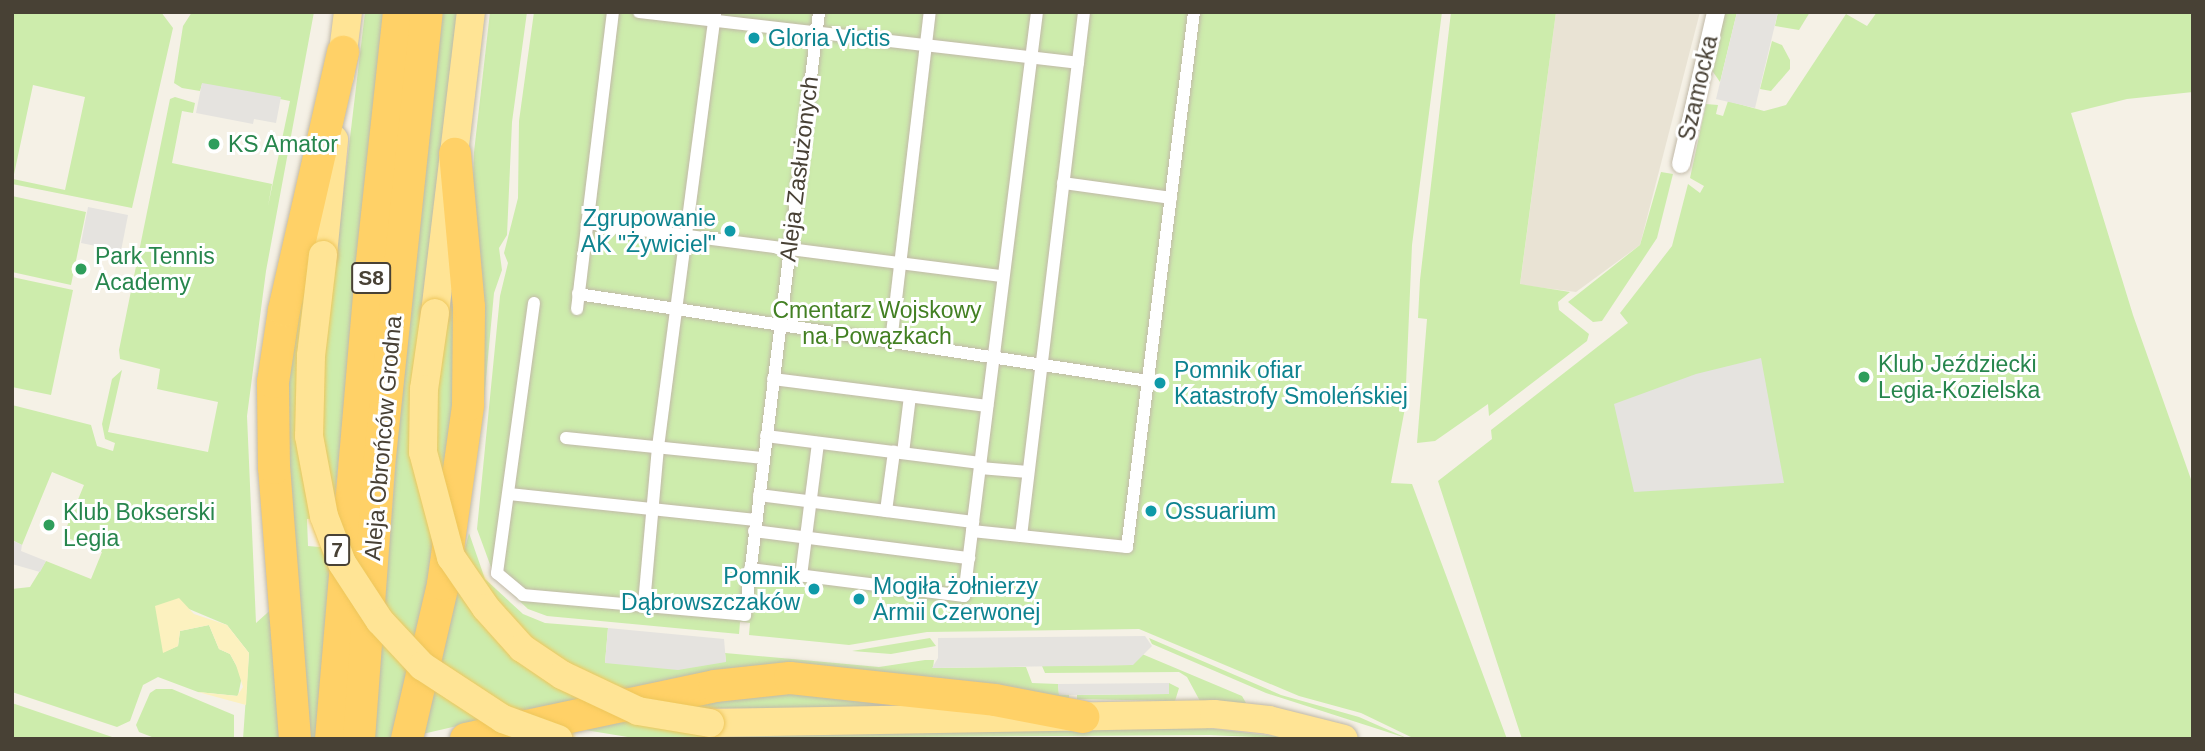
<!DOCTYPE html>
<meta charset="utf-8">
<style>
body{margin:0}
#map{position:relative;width:2205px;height:751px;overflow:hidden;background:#f5f1e6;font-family:Helvetica,sans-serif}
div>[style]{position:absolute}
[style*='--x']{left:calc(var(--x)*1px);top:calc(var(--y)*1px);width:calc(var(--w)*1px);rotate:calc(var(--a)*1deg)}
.residential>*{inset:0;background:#e9e3d4}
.green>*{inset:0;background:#cdecac}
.sand>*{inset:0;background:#fcf1bf}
.parking>*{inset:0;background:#e5e3df}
.roads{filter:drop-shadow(0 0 2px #c1b9a8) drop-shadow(0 0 2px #c1b9a8)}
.pedestrian>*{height:12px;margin:-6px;padding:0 6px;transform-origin:6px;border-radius:6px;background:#fff}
.minor>*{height:18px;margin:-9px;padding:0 9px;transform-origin:9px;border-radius:9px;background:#fff}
.primary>*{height:28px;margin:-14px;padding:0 14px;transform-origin:14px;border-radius:14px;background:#ffe495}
.motorway>*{height:32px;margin:-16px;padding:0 16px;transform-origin:16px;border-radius:16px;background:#ffd167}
.bridges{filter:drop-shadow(0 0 2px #eec65b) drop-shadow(0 0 2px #eec65b)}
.primary-bridge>*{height:28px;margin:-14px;padding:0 14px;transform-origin:14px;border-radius:14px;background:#ffe495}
.dots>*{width:19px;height:19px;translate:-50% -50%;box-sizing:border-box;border:4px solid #fff;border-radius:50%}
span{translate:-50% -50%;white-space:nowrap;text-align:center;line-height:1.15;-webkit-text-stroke:6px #fff;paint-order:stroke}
.shield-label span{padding:2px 5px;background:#fff;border:2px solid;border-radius:5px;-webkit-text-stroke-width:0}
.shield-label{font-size:21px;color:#484135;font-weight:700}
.culture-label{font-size:23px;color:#0d838f}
.left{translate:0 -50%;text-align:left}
.right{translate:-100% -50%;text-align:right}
.street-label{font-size:23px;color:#484135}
.leisure-label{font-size:23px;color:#27864d}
.park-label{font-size:23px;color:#438023}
.frame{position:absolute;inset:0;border:14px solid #484135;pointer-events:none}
</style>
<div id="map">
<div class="residential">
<i style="clip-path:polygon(1556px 12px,1700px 12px,1640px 245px,1576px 292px,1520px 285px)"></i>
</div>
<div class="green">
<i style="clip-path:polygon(evenodd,12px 12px,161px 12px,173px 28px,132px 208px,12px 184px,12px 12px,33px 85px,85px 97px,65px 190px,13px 179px,33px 85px)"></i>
<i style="clip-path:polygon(192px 12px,314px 12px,266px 271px,247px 416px,256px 623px,276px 605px,283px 739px,243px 739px,249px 653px,227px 625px,189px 609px,164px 652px,178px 646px,180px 631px,209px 625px,219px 649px,230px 654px,242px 676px,238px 696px,198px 692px,158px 677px,143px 685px,130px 721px,117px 727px,12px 692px,12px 589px,30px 587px,46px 561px,91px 579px,102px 552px,63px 536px,84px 485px,52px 472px,22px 545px,12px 540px,12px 405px,91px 425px,97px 446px,113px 451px,115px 443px,105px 439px,102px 424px,112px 379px,122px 370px,108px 432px,208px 452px,218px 402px,157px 389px,160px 369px,120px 359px,119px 350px,170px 99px,175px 97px,195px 103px,193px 113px,182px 111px,172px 163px,272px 184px,268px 206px,290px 101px,202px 84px,200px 91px,182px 88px,174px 83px,183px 26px)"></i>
<i style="clip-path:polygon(365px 12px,383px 12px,333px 517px,307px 519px,308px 546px,331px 548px,317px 739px,301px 739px,281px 445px,296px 296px,336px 255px)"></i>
<i style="clip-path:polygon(441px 12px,460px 12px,457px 228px,461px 311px,449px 492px,396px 739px,374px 739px,402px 384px)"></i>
<i style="clip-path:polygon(490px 12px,527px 12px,512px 122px,507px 235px,499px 248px,502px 270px,494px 293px,481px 432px,483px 396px,472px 209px,474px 152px)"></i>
<i style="clip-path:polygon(534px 12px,1442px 12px,1412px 245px,1405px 408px,1391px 483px,1412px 484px,1507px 739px,1415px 739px,1361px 713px,1299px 696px,1139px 629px,927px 632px,849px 645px,749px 635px,750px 623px,744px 622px,740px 622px,739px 634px,547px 616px,528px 609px,495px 578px,477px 529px,500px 296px,508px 263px,504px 253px,518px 198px,519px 121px)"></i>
<i style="clip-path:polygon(1451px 12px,1556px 12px,1520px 284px,1570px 292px,1558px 302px,1559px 310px,1589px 334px,1587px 341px,1489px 416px,1488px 404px,1435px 441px,1417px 443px,1427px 319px,1418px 318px,1420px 280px)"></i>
<i style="clip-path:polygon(1724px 12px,1737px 12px,1720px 82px,1711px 69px)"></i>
<i style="clip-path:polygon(1778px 12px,1810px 12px,1799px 30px,1775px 26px)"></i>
<i style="clip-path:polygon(1877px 12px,2193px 12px,2193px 92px,2127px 99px,2071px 113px,2133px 315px,2193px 485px,2193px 739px,1522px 739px,1438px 481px,1492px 439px,1491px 430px,1628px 323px,1620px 313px,1672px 246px,1688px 184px,1700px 193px,1704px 186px,1690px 178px,1706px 104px,1718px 105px,1716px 114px,1723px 116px,1728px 101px,1764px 111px,1786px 105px,1846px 14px,1867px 26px)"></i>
<i style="clip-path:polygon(1772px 41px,1782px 45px,1790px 60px,1790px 69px,1771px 91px,1760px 89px)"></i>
<i style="clip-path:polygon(1661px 172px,1673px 174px,1657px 238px,1602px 321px,1593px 322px,1568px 302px,1640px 245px)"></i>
<i style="clip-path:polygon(12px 196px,86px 212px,71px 285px,12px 272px)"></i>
<i style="clip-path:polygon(12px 277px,73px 290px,51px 395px,12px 387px)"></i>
<i style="clip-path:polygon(469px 533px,485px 579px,523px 614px,545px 623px,608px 628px,605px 663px,726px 662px,725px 653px,879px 667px,925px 660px,934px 660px,933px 668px,1026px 667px,1032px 683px,1058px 684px,1059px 695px,1069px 695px,1069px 699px,830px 669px,479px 721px,418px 735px)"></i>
<i style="clip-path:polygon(930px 638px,936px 646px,891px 654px,852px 651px)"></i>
<i style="clip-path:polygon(1149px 638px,1281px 695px,1359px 717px,1409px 739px,1266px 693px,1152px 644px)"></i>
<i style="clip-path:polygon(1142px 654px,1242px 696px,1246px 703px,1201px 703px,1187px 677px,1179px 672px,1045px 673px,1042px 666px,1132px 665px)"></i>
<i style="clip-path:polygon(1169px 683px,1179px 688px,1175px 701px,1077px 699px,1077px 695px,1169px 694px)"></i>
<i style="clip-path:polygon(156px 689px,172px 689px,234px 715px,234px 739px,157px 739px,139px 732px,136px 725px,150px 693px)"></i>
<i style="clip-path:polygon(788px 689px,988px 709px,688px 708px,737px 694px)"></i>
<i style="clip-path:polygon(12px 703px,118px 739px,12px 739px)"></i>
<i style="clip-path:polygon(620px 718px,1207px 728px,1300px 739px,1209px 735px,640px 739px,579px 729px)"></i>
</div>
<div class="sand">
<i style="clip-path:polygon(179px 598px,194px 614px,227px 625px,249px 653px,246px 705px,198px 692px,237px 696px,243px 687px,236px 665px,230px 654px,219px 649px,209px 625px,180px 631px,178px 646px,163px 653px,155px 606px)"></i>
</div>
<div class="parking">
<i style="clip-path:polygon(1737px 12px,1778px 12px,1755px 108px,1716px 99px)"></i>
<i style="clip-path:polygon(202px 83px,281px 97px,276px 123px,254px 119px,253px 124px,196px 113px)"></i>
<i style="clip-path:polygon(88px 207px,128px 215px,121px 251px,81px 243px)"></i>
<i style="clip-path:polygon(1761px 358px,1784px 483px,1634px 492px,1614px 404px,1696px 374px)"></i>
<i style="clip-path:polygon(12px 540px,22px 545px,21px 551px,46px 561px,40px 572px,12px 564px)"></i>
<i style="clip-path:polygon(608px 628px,724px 639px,726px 662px,678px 670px,605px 663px)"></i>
<i style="clip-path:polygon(1145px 636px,1152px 646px,1133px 665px,932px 668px,938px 658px,938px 638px)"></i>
<i style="clip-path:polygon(1169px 683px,1169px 694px,1059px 695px,1058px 684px)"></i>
</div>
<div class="roads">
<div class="pedestrian">
<i style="--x:639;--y:12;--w:442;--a:6.6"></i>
<i style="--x:1063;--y:183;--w:109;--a:7.9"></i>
<i style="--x:587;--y:223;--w:418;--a:7.3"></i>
<i style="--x:578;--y:294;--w:577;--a:8.68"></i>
<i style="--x:534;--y:303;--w:273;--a:97.8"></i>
<i style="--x:497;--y:573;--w:34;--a:40"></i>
<i style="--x:523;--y:595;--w:223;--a:5.1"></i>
<i style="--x:745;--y:615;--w:608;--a:-83"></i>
<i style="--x:577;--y:309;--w:299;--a:-83.1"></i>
<i style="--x:891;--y:342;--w:332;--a:-83.3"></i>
<i style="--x:773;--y:379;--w:216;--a:7.2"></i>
<i style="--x:766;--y:436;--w:216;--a:7.2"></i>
<i style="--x:566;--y:438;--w:199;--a:5.8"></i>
<i style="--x:903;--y:453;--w:57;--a:-83"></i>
<i style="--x:980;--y:468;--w:48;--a:4.8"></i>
<i style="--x:509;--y:494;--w:248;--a:6"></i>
<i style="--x:759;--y:495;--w:216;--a:7.2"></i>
<i style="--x:973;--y:522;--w:9;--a:96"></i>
<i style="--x:972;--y:531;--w:156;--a:5.9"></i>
<i style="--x:1127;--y:547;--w:539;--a:-82.86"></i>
<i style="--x:886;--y:511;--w:60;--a:-82.3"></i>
<i style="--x:973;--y:522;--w:514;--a:-82.85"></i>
<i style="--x:754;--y:531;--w:217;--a:7.2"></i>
<i style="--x:1021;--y:536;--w:528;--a:-83.14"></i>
<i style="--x:750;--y:569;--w:216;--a:7.2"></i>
<i style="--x:964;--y:596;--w:65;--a:-83"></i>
<i style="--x:801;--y:576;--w:134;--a:-82.7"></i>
<i style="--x:644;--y:604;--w:158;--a:-84.9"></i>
<i style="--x:658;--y:447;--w:439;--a:-82.5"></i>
</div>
<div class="minor">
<i style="--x:1681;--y:164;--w:156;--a:-77"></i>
</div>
<div class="primary">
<i style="--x:340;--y:76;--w:64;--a:-82.9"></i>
<i style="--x:323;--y:255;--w:116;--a:-84.5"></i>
<i style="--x:435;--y:313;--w:303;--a:-83.2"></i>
<i style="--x:710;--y:723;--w:504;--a:-1.02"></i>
<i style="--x:1214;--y:714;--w:55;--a:6.2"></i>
<i style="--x:1269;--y:720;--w:77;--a:14.2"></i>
</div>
<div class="motorway">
<i style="--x:295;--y:739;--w:272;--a:-94.4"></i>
<i style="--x:274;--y:468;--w:86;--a:-90.7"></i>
<i style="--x:273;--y:382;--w:73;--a:-81.3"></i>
<i style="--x:284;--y:310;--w:265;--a:-77.1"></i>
<i style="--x:331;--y:739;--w:471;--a:-85.1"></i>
<i style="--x:371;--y:270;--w:260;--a:-83.8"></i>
<i style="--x:359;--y:739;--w:274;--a:-85.8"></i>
<i style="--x:379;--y:466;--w:457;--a:-84"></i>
<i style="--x:407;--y:739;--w:159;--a:-76.9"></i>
<i style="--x:443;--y:584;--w:181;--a:-82"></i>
<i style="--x:468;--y:405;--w:98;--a:-89.4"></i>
<i style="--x:469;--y:307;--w:154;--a:-95.2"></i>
<i style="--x:466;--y:739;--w:255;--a:-12"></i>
<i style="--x:715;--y:686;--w:75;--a:-6.1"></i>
<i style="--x:790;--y:678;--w:206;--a:6.1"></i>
<i style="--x:995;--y:700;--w:90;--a:10.9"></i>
</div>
</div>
<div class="bridges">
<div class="primary-bridge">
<i style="--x:323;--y:255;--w:102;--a:96.8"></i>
<i style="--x:311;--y:356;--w:80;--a:91.4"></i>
<i style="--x:309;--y:436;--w:81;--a:79.4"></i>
<i style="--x:324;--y:516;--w:50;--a:69"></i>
<i style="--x:342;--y:563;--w:69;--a:56.8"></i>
<i style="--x:380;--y:621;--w:62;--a:47"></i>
<i style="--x:422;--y:666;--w:97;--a:33.2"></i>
<i style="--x:503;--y:719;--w:59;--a:20"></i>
<i style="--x:435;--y:313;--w:77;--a:98.2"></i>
<i style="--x:424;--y:389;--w:63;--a:90.9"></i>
<i style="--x:423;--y:452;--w:109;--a:75.1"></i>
<i style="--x:451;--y:557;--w:62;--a:55.5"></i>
<i style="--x:486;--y:608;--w:54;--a:48"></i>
<i style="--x:522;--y:648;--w:48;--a:34"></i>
<i style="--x:562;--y:675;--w:84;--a:25.3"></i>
<i style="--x:638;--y:711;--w:73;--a:9.5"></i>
</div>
</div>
<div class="dots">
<i style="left:754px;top:38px;background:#0f9aa8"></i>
<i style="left:214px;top:144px;background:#2e9e5b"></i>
<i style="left:730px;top:231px;background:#0f9aa8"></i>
<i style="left:81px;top:269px;background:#2e9e5b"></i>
<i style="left:1864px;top:377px;background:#2e9e5b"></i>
<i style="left:1160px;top:383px;background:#0f9aa8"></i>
<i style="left:1151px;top:511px;background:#0f9aa8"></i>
<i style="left:49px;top:525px;background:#2e9e5b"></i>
<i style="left:814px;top:589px;background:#0f9aa8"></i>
<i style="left:859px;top:599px;background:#0f9aa8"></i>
</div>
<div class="shield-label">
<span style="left:371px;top:278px">S8</span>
<span style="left:337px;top:550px">7</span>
</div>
<div class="culture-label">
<span class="left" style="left:768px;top:38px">Gloria Victis</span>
<span class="right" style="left:716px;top:231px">Zgrupowanie<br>AK "Żywiciel"</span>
<span class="left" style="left:1174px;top:383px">Pomnik ofiar<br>Katastrofy Smoleńskiej</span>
<span class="left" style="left:1165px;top:511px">Ossuarium</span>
<span class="right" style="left:800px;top:589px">Pomnik<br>Dąbrowszczaków</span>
<span class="left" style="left:873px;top:599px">Mogiła żołnierzy<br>Armii Czerwonej</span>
</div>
<div class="street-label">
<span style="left:1698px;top:88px;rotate:-77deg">Szamocka</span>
<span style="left:799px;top:169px;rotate:-83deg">Aleja Zasłużonych</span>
<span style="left:383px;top:438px;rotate:-85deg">Aleja Obrońców Grodna</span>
</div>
<div class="leisure-label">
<span class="left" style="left:228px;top:144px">KS Amator</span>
<span class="left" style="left:95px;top:269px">Park Tennis<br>Academy</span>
<span class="left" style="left:1878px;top:377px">Klub Jeździecki<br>Legia-Kozielska</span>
<span class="left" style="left:63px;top:525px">Klub Bokserski<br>Legia</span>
</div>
<div class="park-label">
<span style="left:877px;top:323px">Cmentarz Wojskowy<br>na Powązkach</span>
</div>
<div class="frame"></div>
</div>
